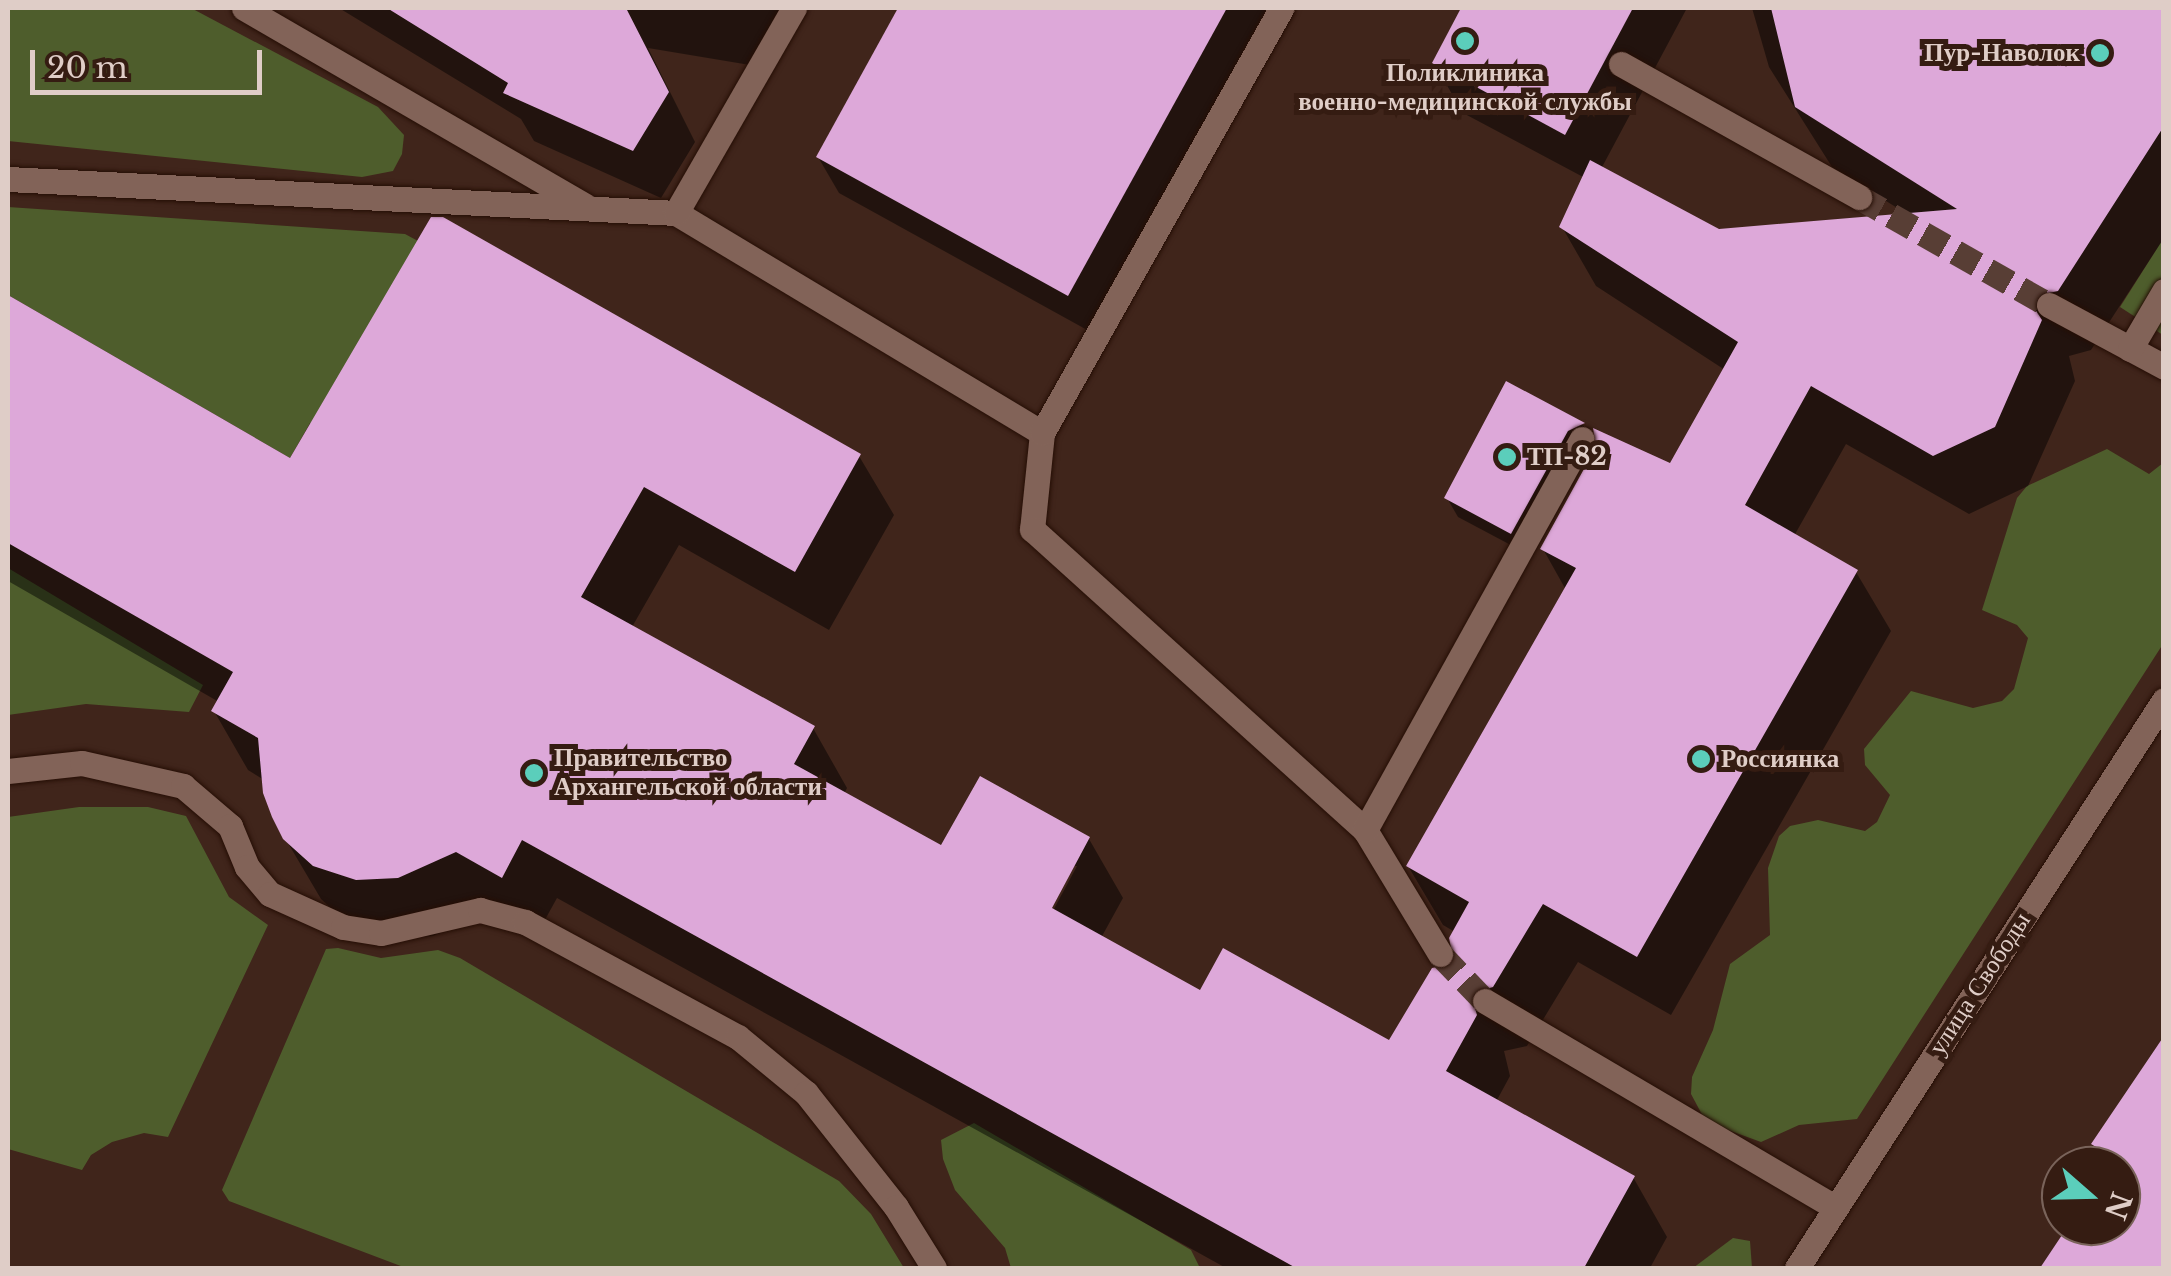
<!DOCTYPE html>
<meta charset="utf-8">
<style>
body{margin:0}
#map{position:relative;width:2171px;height:1276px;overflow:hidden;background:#40251b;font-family:"Libre Baskerville",serif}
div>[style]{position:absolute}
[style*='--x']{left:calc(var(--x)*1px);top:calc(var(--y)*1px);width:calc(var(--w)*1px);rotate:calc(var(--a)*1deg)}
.green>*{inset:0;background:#4e5d2c}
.shadow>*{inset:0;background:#0007}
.building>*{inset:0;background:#dda8d9}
.minor-tunnel>*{height:25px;margin-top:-12.5px;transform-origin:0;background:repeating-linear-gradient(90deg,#583e35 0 25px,transparent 0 37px)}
.roads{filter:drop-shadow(0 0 2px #250e05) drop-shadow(0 0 2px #250e05)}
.minor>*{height:25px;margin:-12.5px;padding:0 12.5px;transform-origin:12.5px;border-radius:12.5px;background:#826358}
.dots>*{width:28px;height:28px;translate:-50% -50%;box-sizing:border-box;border:5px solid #351c12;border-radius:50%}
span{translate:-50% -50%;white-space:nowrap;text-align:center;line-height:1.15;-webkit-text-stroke:10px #351c12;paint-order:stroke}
.poi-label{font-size:25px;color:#dfcdc7;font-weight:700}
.right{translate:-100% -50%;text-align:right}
.left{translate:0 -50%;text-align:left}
.street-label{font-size:25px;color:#dfcdc7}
.frame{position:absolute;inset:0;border:10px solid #dfcdc7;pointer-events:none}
.north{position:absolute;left:2041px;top:1146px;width:100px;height:100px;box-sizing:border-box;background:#351c12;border:2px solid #79635a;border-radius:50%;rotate:110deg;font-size:28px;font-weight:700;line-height:40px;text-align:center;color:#dfcdc7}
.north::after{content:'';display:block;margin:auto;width:35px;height:45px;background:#5bcebb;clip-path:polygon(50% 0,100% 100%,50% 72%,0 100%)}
.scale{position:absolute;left:30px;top:50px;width:232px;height:45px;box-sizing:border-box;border:5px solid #dfcdc7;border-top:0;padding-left:12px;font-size:30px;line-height:35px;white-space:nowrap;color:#dfcdc7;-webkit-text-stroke:8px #351c12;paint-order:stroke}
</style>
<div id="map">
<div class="green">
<i style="clip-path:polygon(8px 8px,191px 8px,378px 107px,404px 135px,402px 154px,393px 171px,362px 177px,8px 141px)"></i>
<i style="clip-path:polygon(8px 207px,405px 234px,418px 241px,374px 459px,310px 423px,290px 458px,8px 295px)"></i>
<i style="clip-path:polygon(2163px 239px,2163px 335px,2120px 307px)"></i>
<i style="clip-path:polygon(2107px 449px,2149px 474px,2163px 463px,2163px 644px,1857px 1119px,1799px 1125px,1761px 1142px,1706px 1122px,1691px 1094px,1692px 1077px,1713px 1030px,1730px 964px,1770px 935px,1768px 868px,1779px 836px,1790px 826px,1818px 820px,1865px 831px,1877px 822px,1890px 795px,1865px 765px,1864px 749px,1911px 691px,1973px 708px,2002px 701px,2014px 689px,2028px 638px,2017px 625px,1982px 610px,2017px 498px,2027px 486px)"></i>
<i style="clip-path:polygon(8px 568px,203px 685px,189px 712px,86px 704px,8px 715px)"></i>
<i style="clip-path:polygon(79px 807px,148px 807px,186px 816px,229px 897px,268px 925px,168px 1137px,144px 1133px,112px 1142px,91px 1155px,82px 1170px,8px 1149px,8px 817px)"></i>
<i style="clip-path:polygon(338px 948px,381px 958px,438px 950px,460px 958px,839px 1181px,871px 1214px,904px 1268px,406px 1268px,229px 1201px,222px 1190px,326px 949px)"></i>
<i style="clip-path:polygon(974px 1123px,1191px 1250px,1200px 1268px,1011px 1268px,1005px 1248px,955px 1190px,943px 1159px,941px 1140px)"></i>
<i style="clip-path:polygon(1733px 1238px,1750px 1241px,1752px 1268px,1693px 1268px)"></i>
</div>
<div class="shadow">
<i style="clip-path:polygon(339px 8px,784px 8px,750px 65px,648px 48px,695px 142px,661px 198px,534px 141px,521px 119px)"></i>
<i style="clip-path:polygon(901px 8px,1267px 8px,1089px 331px,839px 193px,818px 157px)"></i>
<i style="clip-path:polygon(evenodd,1464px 8px,1687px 8px,1601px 169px,1718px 232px,1910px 216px,1832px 167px,1769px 67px,1752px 8px,2164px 8px,2164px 238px,2091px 350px,2069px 356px,2075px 381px,2028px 486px,1969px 514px,1846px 444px,1794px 536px,1856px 572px,1891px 631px,1671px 1015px,1578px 962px,1527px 1046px,1504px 1051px,1510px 1076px,1497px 1100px,1633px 1177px,1667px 1237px,1650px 1268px,1226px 1268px,557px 898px,536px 936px,491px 911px,433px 936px,391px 939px,350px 926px,321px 899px,285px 838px,264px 780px,248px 770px,214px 711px,219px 702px,8px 581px,8px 298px,291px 461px,859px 456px,894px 515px,829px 630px,679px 545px,632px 627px,813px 728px,847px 788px,844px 794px,942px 848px,1089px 839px,1123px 898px,1101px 938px,1201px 993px,1390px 1043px,1457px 964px,1455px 932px,1443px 925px,1408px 866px,1566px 590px,1543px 549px,1671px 466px,1725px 370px,1596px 286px,1562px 227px,1585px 178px,1463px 113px,1434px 63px,1464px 8px,1072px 866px,1077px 866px,1048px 920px,1044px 918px,1072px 866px)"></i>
<i style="clip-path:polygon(1507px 385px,1583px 425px,1593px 443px,1522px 551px,1458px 517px,1447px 498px)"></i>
<i style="clip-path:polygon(2164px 1038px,2164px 1268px,2043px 1268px,2071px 1226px,2121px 1226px,2121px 1166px,2107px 1166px,2094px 1144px)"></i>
</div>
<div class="building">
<i style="clip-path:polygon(387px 8px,626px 8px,669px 92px,633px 151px,503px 93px,508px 83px)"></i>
<i style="clip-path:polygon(898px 8px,1227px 8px,1068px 296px,816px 157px)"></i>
<i style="clip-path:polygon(1461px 8px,1633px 8px,1565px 135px,1432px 63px)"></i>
<i style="clip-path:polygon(1771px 8px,2164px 8px,2164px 126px,2058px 291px,2035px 296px,2033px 306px,2042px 320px,1995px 427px,1933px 456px,1811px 386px,1745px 505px,1858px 570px,1637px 957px,1543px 904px,1493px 987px,1471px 994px,1477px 1015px,1446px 1071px,1635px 1176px,1584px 1268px,1296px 1268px,522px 840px,502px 878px,456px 852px,398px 878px,356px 880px,313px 866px,283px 839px,272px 817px,263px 793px,258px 738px,211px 711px,233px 672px,8px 543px,8px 295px,290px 458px,431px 217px,443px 217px,861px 454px,795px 572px,644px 487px,581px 597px,815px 726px,794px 764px,941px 845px,980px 776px,1090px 837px,1052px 908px,1200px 990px,1223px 948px,1389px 1040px,1432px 968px,1454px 963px,1449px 938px,1469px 902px,1406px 866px,1576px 568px,1540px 549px,1596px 447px,1593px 428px,1670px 463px,1738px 342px,1559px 227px,1590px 160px,1719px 229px,1957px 209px,1795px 107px)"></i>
<i style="clip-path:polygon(1506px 381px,1585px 423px,1568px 431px,1511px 534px,1444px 498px)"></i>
<i style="clip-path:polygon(2164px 1036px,2164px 1268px,2040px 1268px,2068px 1226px,2121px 1226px,2121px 1166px,2107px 1166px,2113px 1157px,2091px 1144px)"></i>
</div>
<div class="minor-tunnel">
<i style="--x:1859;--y:197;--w:219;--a:29.6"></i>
<i style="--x:1440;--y:954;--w:65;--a:46.2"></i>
</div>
<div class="roads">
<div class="minor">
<i style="--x:244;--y:8;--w:394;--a:30.1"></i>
<i style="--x:1621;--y:64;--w:273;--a:29.2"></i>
<i style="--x:8;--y:179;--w:669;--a:2.91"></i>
<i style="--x:676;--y:213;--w:427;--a:31"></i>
<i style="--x:1042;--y:433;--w:97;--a:95.9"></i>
<i style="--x:1032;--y:529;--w:449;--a:42.1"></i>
<i style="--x:1365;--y:830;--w:145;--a:58.8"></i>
<i style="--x:676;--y:213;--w:237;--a:-60.1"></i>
<i style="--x:2049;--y:305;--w:131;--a:28.3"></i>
<i style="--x:2130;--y:349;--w:67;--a:-59.6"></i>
<i style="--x:1042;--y:433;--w:488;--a:-60.6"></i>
<i style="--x:8;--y:771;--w:74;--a:-6.2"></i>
<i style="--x:82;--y:763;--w:104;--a:12.8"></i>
<i style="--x:183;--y:786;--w:62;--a:40.4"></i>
<i style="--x:230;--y:826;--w:44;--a:67.5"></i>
<i style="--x:247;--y:867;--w:35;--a:50"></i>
<i style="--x:270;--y:894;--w:80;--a:24.3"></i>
<i style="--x:343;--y:927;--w:38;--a:9"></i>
<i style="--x:381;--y:933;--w:102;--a:-13.1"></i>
<i style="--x:480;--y:910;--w:47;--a:14.9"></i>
<i style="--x:525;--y:922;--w:242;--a:28.4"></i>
<i style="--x:738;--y:1037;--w:88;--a:39.5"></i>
<i style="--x:806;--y:1093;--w:145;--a:51.7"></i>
<i style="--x:896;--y:1207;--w:72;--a:58.1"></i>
<i style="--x:1365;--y:830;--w:447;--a:-61"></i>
<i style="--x:1485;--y:1001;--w:406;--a:30.5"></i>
<i style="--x:1797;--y:1268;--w:676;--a:-57.13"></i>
</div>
</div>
<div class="dots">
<i style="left:1465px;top:41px;background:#5bcebb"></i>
<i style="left:2100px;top:53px;background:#5bcebb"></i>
<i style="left:1507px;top:457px;background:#5bcebb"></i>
<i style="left:1701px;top:759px;background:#5bcebb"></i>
<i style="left:534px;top:773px;background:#5bcebb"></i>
</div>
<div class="poi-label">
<span class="right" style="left:2080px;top:53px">Пур-Наволок</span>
<span style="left:1465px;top:88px">Поликлиника<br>военно-медицинской службы</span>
<span class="left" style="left:1527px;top:457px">ТП-82</span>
<span class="left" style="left:554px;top:773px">Правительство<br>Архангельской области</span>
<span class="left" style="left:1721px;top:759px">Россиянка</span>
</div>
<div class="street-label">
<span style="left:1980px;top:984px;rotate:-57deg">улица Свободы</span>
</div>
<div class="frame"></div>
<div class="north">N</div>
<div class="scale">20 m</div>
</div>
